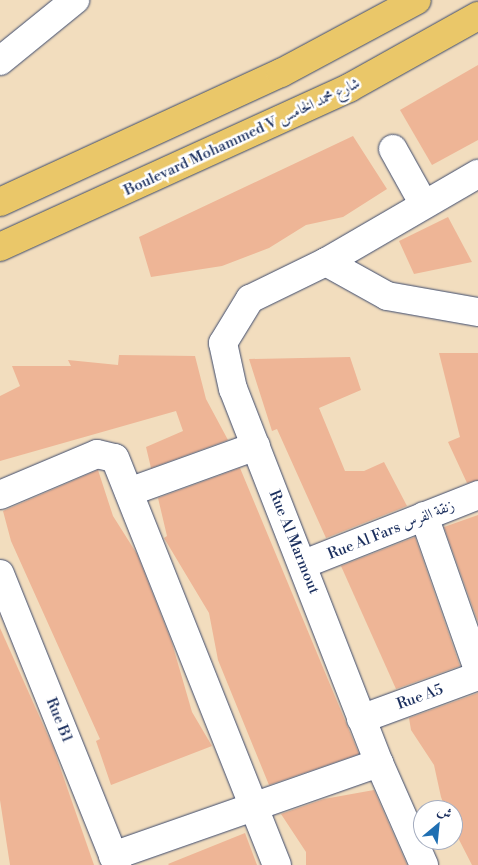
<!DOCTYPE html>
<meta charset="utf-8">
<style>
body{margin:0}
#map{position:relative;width:478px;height:865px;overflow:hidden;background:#f2ddbe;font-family:"Libre Bodoni",Amiri,serif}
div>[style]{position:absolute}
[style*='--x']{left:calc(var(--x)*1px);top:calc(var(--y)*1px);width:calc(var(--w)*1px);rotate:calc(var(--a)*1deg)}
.building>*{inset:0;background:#eeb596}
.roads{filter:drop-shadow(0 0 1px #3b496c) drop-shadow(0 0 1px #3b496c)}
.minor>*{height:28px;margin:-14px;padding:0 14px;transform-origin:14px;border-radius:14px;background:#fff}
.primary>*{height:28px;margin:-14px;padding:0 14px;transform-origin:14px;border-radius:14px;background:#eac769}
span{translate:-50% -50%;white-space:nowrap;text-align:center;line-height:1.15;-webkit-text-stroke:5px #fff;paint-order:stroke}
.street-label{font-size:15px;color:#1b2f5e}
.north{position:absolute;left:413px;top:800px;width:50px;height:50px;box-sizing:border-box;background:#fff;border:1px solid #a4acbf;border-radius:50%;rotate:28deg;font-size:14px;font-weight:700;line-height:20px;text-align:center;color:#1b2f5e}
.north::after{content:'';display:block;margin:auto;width:18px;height:22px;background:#1f6fb2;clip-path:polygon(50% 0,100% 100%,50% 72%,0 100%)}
</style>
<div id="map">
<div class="building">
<i style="clip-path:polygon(478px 65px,478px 140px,432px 165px,400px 110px)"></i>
<i style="clip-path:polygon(353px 136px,387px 189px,343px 217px,306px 225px,269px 248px,222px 266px,151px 277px,139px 237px)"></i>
<i style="clip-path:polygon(448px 217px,472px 262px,414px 274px,399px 241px)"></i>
<i style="clip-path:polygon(439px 353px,478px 353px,478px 480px,467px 483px,448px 442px,460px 437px)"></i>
<i style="clip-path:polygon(119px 355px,195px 356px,206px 399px,228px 440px,151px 468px,146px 447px,183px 431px,176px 411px,0 461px,0 396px,20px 386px,12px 366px,71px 366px,68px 360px,118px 365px)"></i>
<i style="clip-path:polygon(350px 357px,361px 390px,319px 408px,345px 471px,364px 471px,384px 462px,407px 506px,326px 538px,277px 429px,272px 431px,249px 359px)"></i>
<i style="clip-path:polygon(240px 468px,359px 754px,269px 785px,218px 660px,209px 613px,164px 538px,167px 536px,158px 498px)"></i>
<i style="clip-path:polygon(98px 470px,113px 516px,137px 554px,172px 643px,192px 712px,212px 746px,111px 785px,96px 741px,100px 739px,11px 541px,3px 511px)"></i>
<i style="clip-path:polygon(478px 515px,478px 622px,444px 527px)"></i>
<i style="clip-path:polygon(415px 537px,460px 666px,396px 689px,341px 566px)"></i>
<i style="clip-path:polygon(0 628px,53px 747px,94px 865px,10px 865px,0 800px)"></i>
<i style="clip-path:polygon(478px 693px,478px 865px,472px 865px,453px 828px,453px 810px,446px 810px,441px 797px,434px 765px,411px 730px,409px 718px)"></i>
<i style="clip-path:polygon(374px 790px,407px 865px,306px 865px,306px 852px,281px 814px,324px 799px)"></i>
<i style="clip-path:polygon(245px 833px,257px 865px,169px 865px,168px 864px)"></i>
</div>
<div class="roads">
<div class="minor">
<i style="--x:0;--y:61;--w:97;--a:-39.1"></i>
<i style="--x:393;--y:149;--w:62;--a:60.9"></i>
<i style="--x:326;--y:262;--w:70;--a:29.1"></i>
<i style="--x:387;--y:296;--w:92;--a:10"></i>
<i style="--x:129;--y:492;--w:135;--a:-19.9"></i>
<i style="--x:0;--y:495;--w:105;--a:-22.9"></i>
<i style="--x:97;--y:454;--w:18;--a:13"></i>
<i style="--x:115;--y:458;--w:438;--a:68.3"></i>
<i style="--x:424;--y:516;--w:162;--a:70.6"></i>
<i style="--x:304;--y:564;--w:187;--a:-21.6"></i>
<i style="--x:0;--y:574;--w:314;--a:68.1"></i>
<i style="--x:361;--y:719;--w:125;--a:-20.2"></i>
<i style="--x:113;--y:856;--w:282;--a:-19.3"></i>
<i style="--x:424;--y:865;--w:111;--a:-113.8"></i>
<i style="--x:379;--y:763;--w:401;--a:-111.3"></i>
<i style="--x:233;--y:389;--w:47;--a:-102.3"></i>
<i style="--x:223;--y:343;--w:52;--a:-58.5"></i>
<i style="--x:250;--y:299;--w:85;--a:-26"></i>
<i style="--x:326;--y:262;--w:176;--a:-30.1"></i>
</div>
<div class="primary">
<i style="--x:0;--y:202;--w:309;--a:-24.7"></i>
<i style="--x:281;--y:73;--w:154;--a:-28.2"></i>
<i style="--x:0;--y:247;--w:384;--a:-24.5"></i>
<i style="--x:349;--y:88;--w:148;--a:-29.2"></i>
</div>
</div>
<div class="street-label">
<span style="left:242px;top:137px;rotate:-25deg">Boulevard Mohammed V شارع محمد الخامس</span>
<span style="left:391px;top:530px;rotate:-22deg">Rue Al Fars زنقة الفرس</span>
<span style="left:294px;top:542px;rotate:68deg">Rue Al Marmout</span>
<span style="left:420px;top:697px;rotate:-20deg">Rue A5</span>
<span style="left:59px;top:720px;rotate:68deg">Rue B1</span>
</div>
<div class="north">ش</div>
</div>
